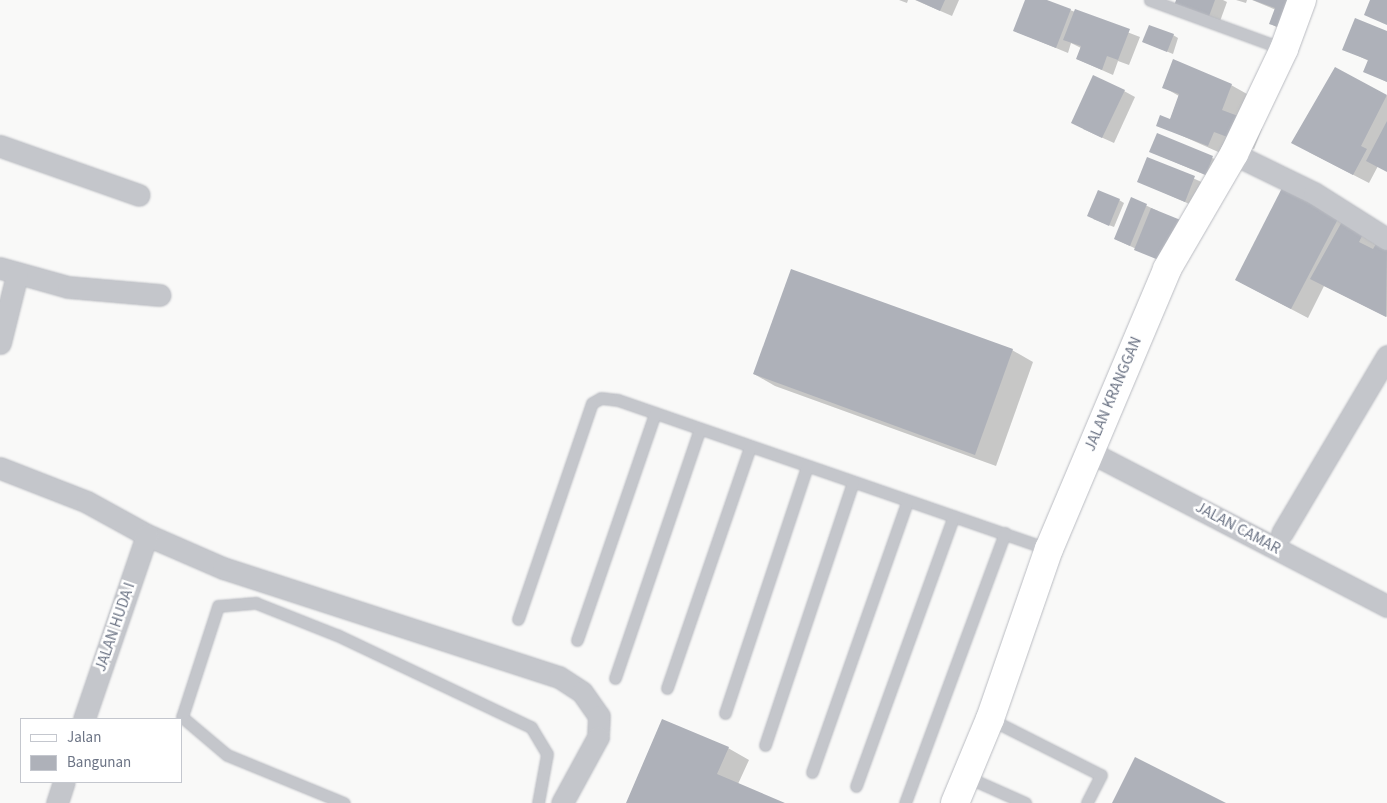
<!DOCTYPE html>
<style>
body{margin:0}
#map{position:relative;width:1387px;height:803px;overflow:hidden;background:#f9f9f8;font-family:"Source Sans 3",sans-serif}
div>[style]{position:absolute}
[style*='--x']{left:calc(var(--x)*1px);top:calc(var(--y)*1px);width:calc(var(--w)*1px);rotate:calc(var(--a)*1deg)}
.shadow>*{inset:0;background:#0003}
.building>*{inset:0;background:#aeb1b9}
.roads{filter:drop-shadow(0 0 1px #b9bbc1) drop-shadow(0 0 1px #b9bbc1)}
.service>*{height:11px;margin:-5.5px;padding:0 5.5px;transform-origin:5.5px;border-radius:5.5px;background:#c4c6cb}
.minor>*{height:21px;margin:-10.5px;padding:0 10.5px;transform-origin:10.5px;border-radius:10.5px;background:#c4c6cb}
.secondary>*{height:28px;margin:-14px;padding:0 14px;transform-origin:14px;border-radius:14px;background:#fff}
span{translate:-50% -50%;white-space:nowrap;text-align:center;line-height:1.15;-webkit-text-stroke:5px #fff;paint-order:stroke}
.street-label{font-size:16px;color:#6c7485}
.legend{position:absolute;left:20px;top:718px;width:162px;height:65px;box-sizing:border-box;background:#fff;border:1px solid #c4c7ce;margin:0;padding:6px 9px;list-style:none;font-size:15px;color:#6c7485}
.legend li{display:flex;align-items:center;gap:10px;height:25px}
.legend b{width:25px;border:1px solid #c4c7ce}
</style>
<div id="map">
<div class="shadow">
<i style="clip-path:polygon(899px 0,908px 0,907px 3px)"></i>
<i style="clip-path:polygon(915px 0,959px 0,952px 16px)"></i>
<i style="clip-path:polygon(1026px 0,1044px 0,1140px 37px,1129px 65px,1118px 61px,1113px 75px,1077px 59px,1081px 48px,1071px 43px,1068px 53px,1015px 31px)"></i>
<i style="clip-path:polygon(1178px 0,1223px 0,1227px 2px,1219px 24px)"></i>
<i style="clip-path:polygon(1236px 0,1247px 0,1246px 3px)"></i>
<i style="clip-path:polygon(1252px 0,1301px 0,1282px 30px,1271px 24px,1276px 10px)"></i>
<i style="clip-path:polygon(1387px 32px,1387px 82px,1365px 71px,1369px 61px,1344px 49px)"></i>
<i style="clip-path:polygon(1173px 35px,1178px 38px,1173px 54px,1144px 42px)"></i>
<i style="clip-path:polygon(1335px 69px,1387px 96px,1387px 171px,1378px 166px,1369px 183px,1309px 152px)"></i>
<i style="clip-path:polygon(1231px 85px,1247px 94px,1239px 117px,1262px 129px,1254px 149px,1230px 141px,1225px 155px,1158px 125px,1170px 120px,1179px 96px,1163px 87px)"></i>
<i style="clip-path:polygon(1124px 91px,1135px 97px,1114px 143px,1083px 129px)"></i>
<i style="clip-path:polygon(1158px 135px,1224px 163px,1217px 180px,1151px 152px)"></i>
<i style="clip-path:polygon(1148px 158px,1206px 184px,1196px 207px,1138px 181px)"></i>
<i style="clip-path:polygon(1282px 190px,1345px 219px,1387px 250px,1387px 317px,1324px 286px,1308px 318px,1236px 280px)"></i>
<i style="clip-path:polygon(1132px 199px,1158px 211px,1177px 268px,1115px 239px)"></i>
<i style="clip-path:polygon(1119px 200px,1124px 203px,1114px 227px,1093px 219px)"></i>
<i style="clip-path:polygon(1012px 350px,1033px 362px,996px 466px,775px 386px,754px 374px)"></i>
<i style="clip-path:polygon(728px 748px,749px 760px,738px 784px,782px 803px,627px 803px)"></i>
</div>
<div class="building">
<i style="clip-path:polygon(916px 0,945px 0,940px 11px)"></i>
<i style="clip-path:polygon(1025px 0,1047px 0,1071px 9px,1056px 48px,1013px 31px)"></i>
<i style="clip-path:polygon(1176px 0,1215px 0,1208px 19px,1174px 6px)"></i>
<i style="clip-path:polygon(1253px 0,1300px 0,1289px 31px,1269px 24px,1275px 8px)"></i>
<i style="clip-path:polygon(1370px 0,1387px 0,1387px 25px,1364px 15px)"></i>
<i style="clip-path:polygon(1075px 9px,1130px 29px,1118px 60px,1107px 56px,1102px 70px,1076px 59px,1081px 46px,1063px 40px)"></i>
<i style="clip-path:polygon(1355px 18px,1387px 31px,1387px 82px,1363px 72px,1368px 60px,1342px 50px)"></i>
<i style="clip-path:polygon(1149px 25px,1174px 34px,1167px 52px,1142px 42px)"></i>
<i style="clip-path:polygon(1173px 59px,1232px 84px,1222px 110px,1246px 119px,1238px 141px,1214px 132px,1208px 146px,1156px 126px,1160px 115px,1170px 119px,1179px 94px,1162px 88px)"></i>
<i style="clip-path:polygon(1335px 67px,1387px 95px,1361px 146px,1367px 149px,1353px 175px,1291px 143px)"></i>
<i style="clip-path:polygon(1093px 75px,1125px 90px,1102px 138px,1071px 123px)"></i>
<i style="clip-path:polygon(1387px 121px,1387px 172px,1366px 161px)"></i>
<i style="clip-path:polygon(1157px 133px,1213px 156px,1206px 175px,1149px 152px)"></i>
<i style="clip-path:polygon(1147px 157px,1195px 176px,1185px 202px,1137px 182px)"></i>
<i style="clip-path:polygon(1282px 188px,1339px 217px,1291px 309px,1235px 280px)"></i>
<i style="clip-path:polygon(1098px 190px,1120px 199px,1109px 226px,1087px 216px)"></i>
<i style="clip-path:polygon(1131px 197px,1147px 204px,1130px 246px,1114px 239px)"></i>
<i style="clip-path:polygon(1151px 208px,1183px 221px,1166px 263px,1134px 250px)"></i>
<i style="clip-path:polygon(1344px 218px,1366px 228px,1359px 242px,1373px 249px,1376px 244px,1387px 249px,1386px 317px,1310px 279px)"></i>
<i style="clip-path:polygon(791px 269px,1013px 349px,975px 455px,753px 374px)"></i>
<i style="clip-path:polygon(662px 719px,729px 747px,717px 774px,785px 803px,626px 803px)"></i>
<i style="clip-path:polygon(1135px 757px,1226px 803px,1112px 803px)"></i>
</div>
<div class="roads">
<div class="service">
<i style="--x:1150;--y:0;--w:143;--a:20.1"></i>
<i style="--x:518;--y:619;--w:228;--a:-71.1"></i>
<i style="--x:592;--y:403;--w:10;--a:-29"></i>
<i style="--x:601;--y:398;--w:17;--a:7"></i>
<i style="--x:618;--y:400;--w:456;--a:19.1"></i>
<i style="--x:577;--y:640;--w:240;--a:-71"></i>
<i style="--x:615;--y:678;--w:263;--a:-71.2"></i>
<i style="--x:667;--y:688;--w:255;--a:-71"></i>
<i style="--x:725;--y:713;--w:260;--a:-71.6"></i>
<i style="--x:990;--y:719;--w:124;--a:26.8"></i>
<i style="--x:1101;--y:775;--w:31;--a:117"></i>
<i style="--x:765;--y:745;--w:277;--a:-71.5"></i>
<i style="--x:812;--y:772;--w:286;--a:-70.6"></i>
<i style="--x:967;--y:777;--w:64;--a:24.1"></i>
<i style="--x:856;--y:786;--w:287;--a:-70.1"></i>
<i style="--x:344;--y:803;--w:126;--a:-157.7"></i>
<i style="--x:227;--y:755;--w:59;--a:-139.8"></i>
<i style="--x:182;--y:717;--w:117;--a:-72"></i>
<i style="--x:218;--y:606;--w:38;--a:-5"></i>
<i style="--x:256;--y:603;--w:87;--a:21.6"></i>
<i style="--x:337;--y:635;--w:215;--a:25.4"></i>
<i style="--x:531;--y:727;--w:31;--a:59"></i>
<i style="--x:547;--y:754;--w:50;--a:100.4"></i>
<i style="--x:905;--y:803;--w:288;--a:-69.7"></i>
</div>
<div class="minor">
<i style="--x:0;--y:146;--w:147;--a:19.4"></i>
<i style="--x:1234;--y:154;--w:89;--a:26"></i>
<i style="--x:1314;--y:193;--w:86;--a:32.2"></i>
<i style="--x:0;--y:268;--w:71;--a:15.6"></i>
<i style="--x:68;--y:287;--w:92;--a:5"></i>
<i style="--x:0;--y:343;--w:70;--a:-76"></i>
<i style="--x:1088;--y:451;--w:337;--a:27.4"></i>
<i style="--x:0;--y:468;--w:93;--a:21.3"></i>
<i style="--x:87;--y:502;--w:68;--a:28.8"></i>
<i style="--x:147;--y:535;--w:83;--a:23.5"></i>
<i style="--x:223;--y:568;--w:353;--a:18"></i>
<i style="--x:559;--y:677;--w:27;--a:33"></i>
<i style="--x:582;--y:692;--w:29;--a:55"></i>
<i style="--x:599;--y:716;--w:21;--a:93"></i>
<i style="--x:598;--y:737;--w:75;--a:118.6"></i>
<i style="--x:1282;--y:533;--w:206;--a:-59.3"></i>
<i style="--x:84;--y:719;--w:194;--a:-71.1"></i>
<i style="--x:57;--y:803;--w:22;--a:-72"></i>
</div>
<div class="secondary">
<i style="--x:955;--y:803;--w:91;--a:-67.4"></i>
<i style="--x:990;--y:719;--w:180;--a:-70.9"></i>
<i style="--x:1049;--y:549;--w:304;--a:-67.1"></i>
<i style="--x:1167;--y:269;--w:133;--a:-59.8"></i>
<i style="--x:1234;--y:154;--w:116;--a:-64.5"></i>
<i style="--x:1284;--y:49;--w:52;--a:-69.8"></i>
</div>
</div>
<div class="street-label">
<span style="left:1113px;top:394px;rotate:-67deg">JALAN KRANGGAN</span>
<span style="left:1238px;top:528px;rotate:28deg">JALAN CAMAR</span>
<span style="left:115px;top:627px;rotate:-71deg">JALAN HUDA I</span>
</div>
<ul class="legend">
<li><b style="height:6px;background:#fff"></b>Jalan</li>
<li><b style="height:14px;background:#aeb1b9"></b>Bangunan</li>
</ul>
</div>
